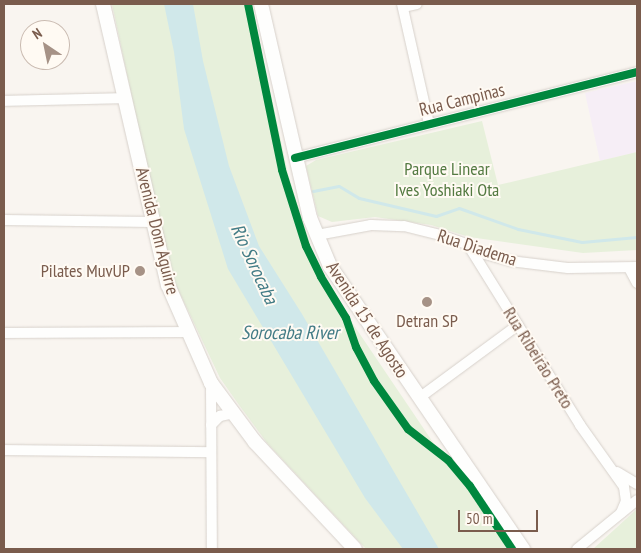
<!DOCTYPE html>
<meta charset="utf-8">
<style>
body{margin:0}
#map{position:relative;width:641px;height:553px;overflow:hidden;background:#f9f5f0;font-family:"PT Sans Narrow",sans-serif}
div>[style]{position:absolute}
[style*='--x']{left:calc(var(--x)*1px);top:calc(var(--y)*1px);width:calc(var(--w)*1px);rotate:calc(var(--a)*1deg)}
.education>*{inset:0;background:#f6eef6}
.green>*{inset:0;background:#e7f0db}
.water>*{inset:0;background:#d0e8ea}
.stream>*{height:3px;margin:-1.5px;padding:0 1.5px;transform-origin:1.5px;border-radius:1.5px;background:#d0e8ea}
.roads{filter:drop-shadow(0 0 1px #d7d1cb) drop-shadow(0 0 1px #d7d1cb)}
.minor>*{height:10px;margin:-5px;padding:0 5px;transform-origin:5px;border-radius:5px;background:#fefefd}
.secondary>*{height:14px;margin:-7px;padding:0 7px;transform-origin:7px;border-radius:7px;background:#fefefd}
.cycleway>*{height:8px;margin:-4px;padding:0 4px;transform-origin:4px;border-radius:4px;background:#00873e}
.dots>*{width:14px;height:14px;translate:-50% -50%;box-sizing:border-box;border:2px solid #fffaf3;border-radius:50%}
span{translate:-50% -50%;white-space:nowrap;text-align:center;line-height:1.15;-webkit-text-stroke:4px #fffaf3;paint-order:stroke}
.street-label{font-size:18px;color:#7a5c4d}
.park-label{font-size:18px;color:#537a41}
.poi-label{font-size:18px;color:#7a5c4d}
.right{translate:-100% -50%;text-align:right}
.water-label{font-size:19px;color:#437c86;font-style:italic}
.frame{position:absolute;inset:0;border:5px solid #7a5c4d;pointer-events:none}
.north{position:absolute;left:20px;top:20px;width:50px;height:50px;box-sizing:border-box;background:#fffaf3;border:1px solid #cabbb1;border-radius:50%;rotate:326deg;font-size:14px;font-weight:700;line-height:20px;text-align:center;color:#7a5c4d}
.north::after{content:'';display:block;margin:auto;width:18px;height:22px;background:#a69286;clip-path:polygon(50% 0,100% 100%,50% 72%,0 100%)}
.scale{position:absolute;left:458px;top:510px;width:80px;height:22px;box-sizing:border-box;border:2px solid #7a5c4d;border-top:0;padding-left:6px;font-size:15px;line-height:18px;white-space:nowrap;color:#7a5c4d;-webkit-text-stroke:4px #fffaf3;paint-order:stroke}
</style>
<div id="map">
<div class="education">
<i style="clip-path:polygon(637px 81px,637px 152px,600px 161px,585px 93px)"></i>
</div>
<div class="green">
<i style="clip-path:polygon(112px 4px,252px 4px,288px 174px,314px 256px,351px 321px,453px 472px,473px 487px,511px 549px,366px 549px,267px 443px,239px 405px,220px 378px,175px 283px,148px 173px)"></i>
<i style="clip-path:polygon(482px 121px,498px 185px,637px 152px,637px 250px,583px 253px,469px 237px,431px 225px,375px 217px,332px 222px,318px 216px,306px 166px,316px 160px)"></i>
<i style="clip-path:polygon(637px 509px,637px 549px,593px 549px)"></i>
</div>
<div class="water">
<i style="clip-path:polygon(164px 4px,193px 4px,203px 61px,229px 166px,259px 246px,302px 314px,439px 549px,403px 549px,365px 498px,228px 269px,184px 129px,174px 52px)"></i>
</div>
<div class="stream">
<i style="--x:313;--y:191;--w:26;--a:-11"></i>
<i style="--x:339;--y:186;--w:23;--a:31"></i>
<i style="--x:359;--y:198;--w:79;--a:13.2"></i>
<i style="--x:436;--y:216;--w:24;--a:-19"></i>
<i style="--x:459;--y:208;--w:63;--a:19.6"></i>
<i style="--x:518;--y:229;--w:65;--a:11.5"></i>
<i style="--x:582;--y:242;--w:55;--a:-5.2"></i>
</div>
<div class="roads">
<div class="minor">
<i style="--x:402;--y:4;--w:123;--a:77.3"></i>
<i style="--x:403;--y:7;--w:14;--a:-12"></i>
<i style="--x:4;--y:101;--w:121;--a:-1.4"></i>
<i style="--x:295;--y:158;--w:353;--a:-14.1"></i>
<i style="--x:4;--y:220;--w:148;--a:0.8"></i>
<i style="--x:317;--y:235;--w:55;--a:-10.5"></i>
<i style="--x:371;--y:225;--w:33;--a:2"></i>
<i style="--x:404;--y:226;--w:37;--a:14"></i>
<i style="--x:440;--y:235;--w:31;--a:19"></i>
<i style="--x:469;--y:245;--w:14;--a:34"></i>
<i style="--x:481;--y:253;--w:30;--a:15"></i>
<i style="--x:510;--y:261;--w:58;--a:6.9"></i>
<i style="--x:568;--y:268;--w:69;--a:-0.8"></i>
<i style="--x:470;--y:248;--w:208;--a:58.1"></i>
<i style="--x:580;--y:425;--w:76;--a:54.6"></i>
<i style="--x:624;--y:487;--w:14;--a:82"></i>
<i style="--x:626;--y:501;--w:13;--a:113"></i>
<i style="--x:629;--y:268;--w:17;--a:62"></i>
<i style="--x:4;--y:333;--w:184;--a:-0.3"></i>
<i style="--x:211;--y:383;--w:166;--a:89.7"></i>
<i style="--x:419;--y:398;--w:123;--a:-36.4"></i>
<i style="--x:211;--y:425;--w:13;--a:-45"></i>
<i style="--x:220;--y:416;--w:14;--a:-12"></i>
<i style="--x:4;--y:450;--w:207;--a:0.6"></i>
<i style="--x:617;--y:472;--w:23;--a:31"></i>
<i style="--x:577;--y:549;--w:77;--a:-39.2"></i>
</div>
<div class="secondary">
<i style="--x:103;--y:4;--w:288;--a:77"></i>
<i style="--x:168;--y:285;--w:107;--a:66.3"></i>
<i style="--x:211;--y:383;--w:74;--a:53.3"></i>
<i style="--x:255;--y:442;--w:146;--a:46.9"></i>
<i style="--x:261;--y:4;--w:220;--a:77.1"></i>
<i style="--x:310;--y:218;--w:52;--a:67.4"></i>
<i style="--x:330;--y:266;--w:343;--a:55.7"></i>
</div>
</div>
<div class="cycleway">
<i style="--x:248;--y:4;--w:169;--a:78.4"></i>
<i style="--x:282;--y:170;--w:80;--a:72.5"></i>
<i style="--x:306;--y:246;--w:34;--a:64"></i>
<i style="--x:321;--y:277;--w:48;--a:58.6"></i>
<i style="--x:346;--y:318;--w:31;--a:71"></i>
<i style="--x:356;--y:347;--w:38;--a:62"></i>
<i style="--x:374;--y:381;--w:59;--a:54.7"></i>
<i style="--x:408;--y:429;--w:51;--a:37.8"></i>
<i style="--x:448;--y:460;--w:34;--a:50"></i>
<i style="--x:470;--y:486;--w:76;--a:56.3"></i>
<i style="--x:295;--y:158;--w:353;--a:-14.1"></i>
</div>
<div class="dots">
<i style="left:140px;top:271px;background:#a69286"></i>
<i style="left:427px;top:302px;background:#a69286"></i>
</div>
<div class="street-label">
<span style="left:462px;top:100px;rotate:-14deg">Rua Campinas</span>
<span style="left:157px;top:231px;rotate:76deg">Avenida Dom Aguirre</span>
<span style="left:477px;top:248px;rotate:18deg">Rua Diadema</span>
<span style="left:367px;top:320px;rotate:57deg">Avenida 15 de Agosto</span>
<span style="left:538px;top:358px;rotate:58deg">Rua Ribeirão Preto</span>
</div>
<div class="park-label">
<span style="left:447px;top:180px">Parque Linear<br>Ives Yoshiaki Ota</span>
</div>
<div class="poi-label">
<span class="right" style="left:130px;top:271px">Pilates MuvUP</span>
<span style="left:427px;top:321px">Detran SP</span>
</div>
<div class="water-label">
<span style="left:254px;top:264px;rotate:65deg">Rio Sorocaba</span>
<span style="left:290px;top:333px">Sorocaba River</span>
</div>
<div class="frame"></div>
<div class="north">N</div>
<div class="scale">50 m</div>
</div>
